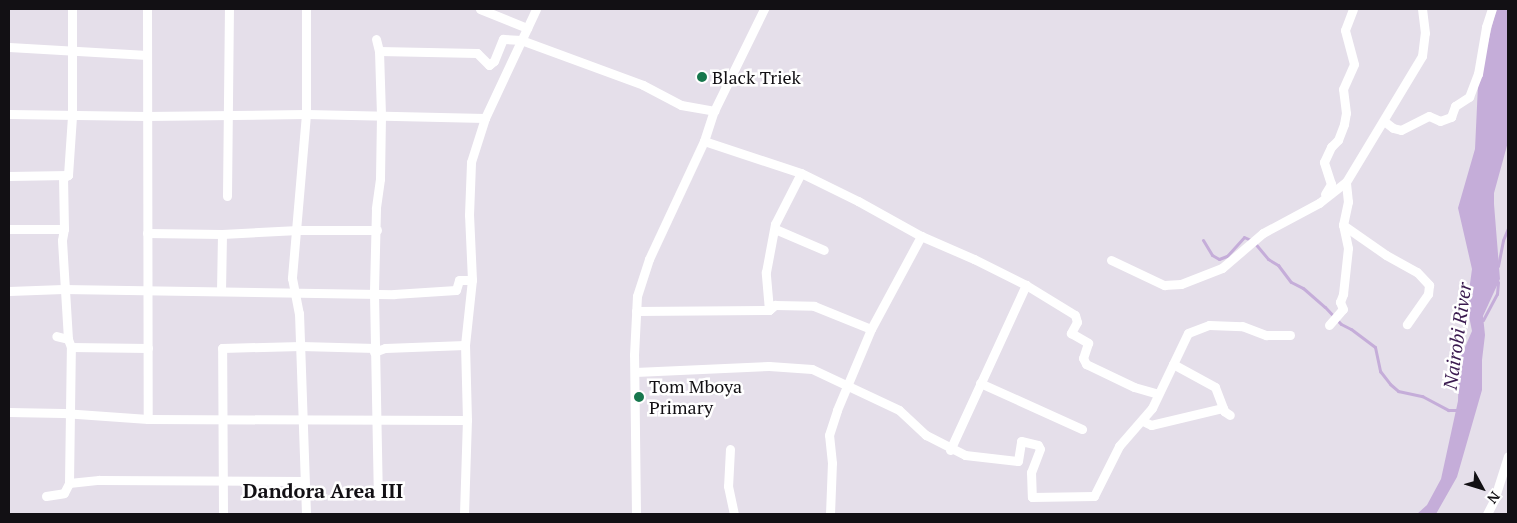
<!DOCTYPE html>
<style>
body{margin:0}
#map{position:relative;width:1517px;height:523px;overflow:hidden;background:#e5dfea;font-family:"PT Serif",serif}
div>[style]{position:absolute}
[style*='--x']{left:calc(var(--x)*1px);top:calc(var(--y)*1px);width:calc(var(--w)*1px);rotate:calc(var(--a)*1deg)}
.water>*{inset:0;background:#c5add9}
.stream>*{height:3px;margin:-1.5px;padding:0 1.5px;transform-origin:1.5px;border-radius:1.5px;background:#c5add9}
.street>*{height:9px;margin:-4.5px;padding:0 4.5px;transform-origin:4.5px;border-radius:4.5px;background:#fff}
.dots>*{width:14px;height:14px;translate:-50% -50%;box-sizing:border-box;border:2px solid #fff;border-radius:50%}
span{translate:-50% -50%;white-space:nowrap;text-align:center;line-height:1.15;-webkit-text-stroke:5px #fff;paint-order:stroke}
.poi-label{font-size:18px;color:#121014}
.left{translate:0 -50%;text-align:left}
.water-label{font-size:19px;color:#3a1a4f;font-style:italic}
.quarter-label{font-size:20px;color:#121014;font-weight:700}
.frame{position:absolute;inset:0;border:10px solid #121014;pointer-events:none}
.north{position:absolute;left:1457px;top:463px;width:50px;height:50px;-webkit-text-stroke:4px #fff;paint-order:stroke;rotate:129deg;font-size:14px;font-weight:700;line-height:20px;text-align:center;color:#121014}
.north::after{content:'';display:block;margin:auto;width:18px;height:22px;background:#121014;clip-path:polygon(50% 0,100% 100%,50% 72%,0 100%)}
</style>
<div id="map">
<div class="water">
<i style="clip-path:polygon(1496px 9px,1508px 9px,1508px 142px,1494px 193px,1494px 204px,1500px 279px,1483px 316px,1485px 335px,1482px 360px,1482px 390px,1457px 477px,1436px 514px,1417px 514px,1427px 505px,1441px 479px,1458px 401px,1459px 361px,1472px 331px,1467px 306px,1472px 269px,1458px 208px,1475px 149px,1478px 85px)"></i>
</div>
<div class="stream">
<i style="--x:1203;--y:240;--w:17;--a:59"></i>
<i style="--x:1212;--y:255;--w:8;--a:30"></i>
<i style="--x:1219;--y:259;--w:9;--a:-21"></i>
<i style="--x:1227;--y:256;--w:25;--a:-48"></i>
<i style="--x:1244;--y:237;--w:10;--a:24"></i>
<i style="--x:1253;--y:241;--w:23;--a:50"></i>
<i style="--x:1268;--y:259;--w:12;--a:31"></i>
<i style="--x:1278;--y:265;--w:21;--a:53"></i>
<i style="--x:1291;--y:282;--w:13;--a:27"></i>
<i style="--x:1303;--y:288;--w:29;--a:41"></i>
<i style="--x:1325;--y:307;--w:23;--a:47"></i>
<i style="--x:1341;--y:324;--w:11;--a:27"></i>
<i style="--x:1351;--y:329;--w:30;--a:37"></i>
<i style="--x:1375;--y:347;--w:25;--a:78"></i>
<i style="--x:1380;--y:371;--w:16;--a:52"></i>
<i style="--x:1390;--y:384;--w:11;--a:41"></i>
<i style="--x:1398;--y:391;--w:25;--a:12"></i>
<i style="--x:1422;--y:396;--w:30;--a:28"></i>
<i style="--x:1448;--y:410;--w:13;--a:0"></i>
<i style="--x:1498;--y:266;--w:26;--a:-79"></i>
<i style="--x:1503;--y:240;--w:13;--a:-67"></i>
<i style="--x:1483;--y:320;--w:30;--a:-62"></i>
<i style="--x:1497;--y:294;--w:12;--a:-85"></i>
</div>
<div class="street">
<i style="--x:147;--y:9;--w:410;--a:89.9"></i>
<i style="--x:306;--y:9;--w:105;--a:90"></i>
<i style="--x:306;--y:114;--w:165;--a:94.9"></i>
<i style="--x:292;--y:278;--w:36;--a:79"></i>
<i style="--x:299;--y:313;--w:201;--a:88"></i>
<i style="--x:480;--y:9;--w:51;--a:22"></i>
<i style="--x:376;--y:39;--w:12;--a:76"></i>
<i style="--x:379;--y:51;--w:64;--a:88.2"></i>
<i style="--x:381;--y:115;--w:64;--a:90.9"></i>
<i style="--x:380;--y:179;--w:30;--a:98"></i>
<i style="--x:376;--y:209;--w:84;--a:91.4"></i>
<i style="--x:374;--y:293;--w:203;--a:88.9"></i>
<i style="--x:9;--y:47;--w:138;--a:3.3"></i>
<i style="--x:379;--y:51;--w:98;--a:1.2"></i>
<i style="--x:477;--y:53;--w:17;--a:45"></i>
<i style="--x:489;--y:65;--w:6;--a:-39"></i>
<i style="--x:494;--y:61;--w:24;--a:-68"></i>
<i style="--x:503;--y:39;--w:18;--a:3"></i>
<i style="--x:521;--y:40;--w:130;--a:20.2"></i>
<i style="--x:643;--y:85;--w:43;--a:27.8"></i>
<i style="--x:681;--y:105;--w:34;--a:10"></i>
<i style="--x:9;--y:114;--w:137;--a:0.8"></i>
<i style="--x:146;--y:116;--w:160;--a:-0.7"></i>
<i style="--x:306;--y:114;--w:179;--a:1.3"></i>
<i style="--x:1384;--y:121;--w:11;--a:38"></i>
<i style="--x:1393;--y:128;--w:8;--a:14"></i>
<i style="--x:1401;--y:130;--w:31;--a:-27"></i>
<i style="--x:1429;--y:116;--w:12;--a:24"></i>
<i style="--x:1440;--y:121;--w:12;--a:-20"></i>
<i style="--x:1451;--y:117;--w:12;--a:-70"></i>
<i style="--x:1455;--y:106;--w:17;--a:-33"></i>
<i style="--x:1469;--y:97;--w:25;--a:-69"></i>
<i style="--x:1478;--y:74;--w:48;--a:-80.3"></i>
<i style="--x:1486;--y:27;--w:19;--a:-72"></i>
<i style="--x:704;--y:141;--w:102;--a:18.3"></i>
<i style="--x:801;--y:173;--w:64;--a:26.2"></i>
<i style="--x:858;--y:201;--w:72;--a:29.1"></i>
<i style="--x:921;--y:236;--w:58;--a:23.5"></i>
<i style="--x:974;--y:259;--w:58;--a:26.6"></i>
<i style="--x:1026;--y:285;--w:57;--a:31.5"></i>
<i style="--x:1075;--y:315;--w:7;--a:74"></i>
<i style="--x:1077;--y:322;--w:13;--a:119"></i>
<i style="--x:1071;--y:333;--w:20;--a:30"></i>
<i style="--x:1088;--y:343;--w:16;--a:108"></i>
<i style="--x:1083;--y:358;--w:7;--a:63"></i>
<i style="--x:1086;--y:364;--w:53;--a:25.6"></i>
<i style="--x:1134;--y:387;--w:25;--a:16"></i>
<i style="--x:9;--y:176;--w:59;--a:-1"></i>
<i style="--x:1325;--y:194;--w:12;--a:-59"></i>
<i style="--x:1331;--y:184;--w:23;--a:-108"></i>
<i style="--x:1324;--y:162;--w:17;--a:-65"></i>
<i style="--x:1331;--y:147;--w:10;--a:-45"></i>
<i style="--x:1338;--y:140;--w:17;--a:-69"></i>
<i style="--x:1344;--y:124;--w:11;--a:-80"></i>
<i style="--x:1346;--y:113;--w:24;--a:-97"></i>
<i style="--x:1343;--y:89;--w:27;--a:-66"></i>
<i style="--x:1354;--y:64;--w:35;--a:-105"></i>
<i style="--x:1345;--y:30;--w:22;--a:-69"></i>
<i style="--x:227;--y:196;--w:187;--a:-89.4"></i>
<i style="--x:1343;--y:225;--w:52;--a:34.9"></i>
<i style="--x:1386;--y:255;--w:35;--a:29"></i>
<i style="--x:1417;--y:272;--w:18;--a:47"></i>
<i style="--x:1429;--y:285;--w:9;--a:96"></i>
<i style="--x:1428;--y:294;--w:37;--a:125"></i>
<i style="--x:9;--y:229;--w:55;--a:0"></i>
<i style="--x:775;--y:229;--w:53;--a:23.2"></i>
<i style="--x:147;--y:233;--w:75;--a:0.8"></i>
<i style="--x:222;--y:234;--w:57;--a:91"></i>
<i style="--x:222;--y:234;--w:76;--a:-3"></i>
<i style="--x:298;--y:230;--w:79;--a:0"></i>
<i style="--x:1111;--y:260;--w:59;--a:25.3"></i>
<i style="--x:1164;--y:285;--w:17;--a:-3"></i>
<i style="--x:1181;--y:284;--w:44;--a:-21.3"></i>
<i style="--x:1222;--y:268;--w:54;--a:-40.5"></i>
<i style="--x:1263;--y:233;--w:64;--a:-28.2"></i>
<i style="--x:1319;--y:203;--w:34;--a:-38"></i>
<i style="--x:1346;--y:182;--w:147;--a:-58.9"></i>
<i style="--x:1422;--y:56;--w:23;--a:-83"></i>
<i style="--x:1425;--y:33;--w:24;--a:-97"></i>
<i style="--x:9;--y:291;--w:54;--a:-2.1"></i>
<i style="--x:63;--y:289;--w:331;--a:0.9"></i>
<i style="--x:394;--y:294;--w:62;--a:-3.7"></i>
<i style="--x:456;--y:290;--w:10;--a:-73"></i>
<i style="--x:459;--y:280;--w:13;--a:0"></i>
<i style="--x:769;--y:310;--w:38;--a:-95"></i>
<i style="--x:766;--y:272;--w:49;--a:-79.4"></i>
<i style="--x:775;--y:224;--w:57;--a:-63"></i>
<i style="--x:636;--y:311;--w:133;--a:-0.4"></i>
<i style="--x:769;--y:310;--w:8;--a:-40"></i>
<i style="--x:775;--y:305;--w:39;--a:1"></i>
<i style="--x:814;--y:306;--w:61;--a:22"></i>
<i style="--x:1329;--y:325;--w:21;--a:-49"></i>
<i style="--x:1343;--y:309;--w:8;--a:-113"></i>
<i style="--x:1340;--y:302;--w:9;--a:-69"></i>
<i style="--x:1343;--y:294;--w:46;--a:-83.8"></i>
<i style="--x:1348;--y:248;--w:24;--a:-102"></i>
<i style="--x:1343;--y:225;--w:24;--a:-78"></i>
<i style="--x:1348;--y:202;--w:20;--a:-96"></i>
<i style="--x:68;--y:339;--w:99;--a:-93.5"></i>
<i style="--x:62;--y:240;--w:11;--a:-80"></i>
<i style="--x:64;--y:229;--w:51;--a:-91.1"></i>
<i style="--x:63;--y:178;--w:6;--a:-31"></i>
<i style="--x:68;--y:175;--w:59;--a:-86.1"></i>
<i style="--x:72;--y:116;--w:107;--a:-90"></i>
<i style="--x:71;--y:347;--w:77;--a:0.7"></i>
<i style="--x:374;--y:352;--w:12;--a:-20"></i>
<i style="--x:385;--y:348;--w:80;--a:-2.1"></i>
<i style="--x:1173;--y:364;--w:48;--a:28.7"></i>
<i style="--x:1215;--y:387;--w:26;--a:69"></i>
<i style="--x:1224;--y:411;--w:7;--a:34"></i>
<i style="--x:635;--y:372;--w:134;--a:-2.6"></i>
<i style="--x:769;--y:366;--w:43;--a:4"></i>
<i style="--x:812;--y:369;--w:96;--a:25.2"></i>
<i style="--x:899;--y:410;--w:37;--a:43"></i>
<i style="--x:926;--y:435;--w:44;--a:27.1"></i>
<i style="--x:965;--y:455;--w:53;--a:6.5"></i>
<i style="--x:1018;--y:461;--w:20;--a:-81"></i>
<i style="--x:1021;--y:441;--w:17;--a:13"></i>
<i style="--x:1038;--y:445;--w:4;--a:63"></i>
<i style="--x:1040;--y:449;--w:25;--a:111"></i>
<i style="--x:1031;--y:472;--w:25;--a:88"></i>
<i style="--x:1032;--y:497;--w:62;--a:-0.9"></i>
<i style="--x:1094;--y:496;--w:56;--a:-63.4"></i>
<i style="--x:1119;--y:446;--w:50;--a:-49"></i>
<i style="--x:1152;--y:408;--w:83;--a:-64.4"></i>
<i style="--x:1188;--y:333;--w:22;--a:-21"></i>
<i style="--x:1209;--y:325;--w:33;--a:2"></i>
<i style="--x:1242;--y:326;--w:26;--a:21"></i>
<i style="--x:1266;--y:335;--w:24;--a:0"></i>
<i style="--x:980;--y:383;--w:112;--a:24.3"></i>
<i style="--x:9;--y:412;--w:54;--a:1.1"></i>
<i style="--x:63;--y:413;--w:85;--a:4"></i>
<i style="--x:148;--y:419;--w:319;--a:0.2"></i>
<i style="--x:1143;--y:421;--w:9;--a:27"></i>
<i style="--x:1151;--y:425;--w:74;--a:-13.3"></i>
<i style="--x:730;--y:449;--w:37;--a:93"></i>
<i style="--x:728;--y:486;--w:29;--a:78"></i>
<i style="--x:950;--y:450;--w:182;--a:-65.3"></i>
<i style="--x:69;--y:483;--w:30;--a:-6"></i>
<i style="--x:99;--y:480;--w:205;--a:0.3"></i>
<i style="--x:46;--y:496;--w:18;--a:-9"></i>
<i style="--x:64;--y:493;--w:11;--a:-63"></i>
<i style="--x:69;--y:483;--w:136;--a:-89.2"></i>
<i style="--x:71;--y:347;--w:9;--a:-111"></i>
<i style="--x:68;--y:339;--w:12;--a:-166"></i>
<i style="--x:223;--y:514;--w:166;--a:-90.3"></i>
<i style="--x:222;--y:348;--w:79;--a:-1.5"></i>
<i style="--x:301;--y:346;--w:74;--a:1.5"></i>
<i style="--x:464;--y:514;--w:94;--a:-88.2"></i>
<i style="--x:467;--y:420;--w:75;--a:-91.5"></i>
<i style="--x:465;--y:345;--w:65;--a:-83.9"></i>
<i style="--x:472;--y:280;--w:65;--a:-92.6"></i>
<i style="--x:469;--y:215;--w:53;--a:-87.8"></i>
<i style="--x:471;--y:162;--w:46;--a:-72.3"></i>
<i style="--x:485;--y:118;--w:120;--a:-64.9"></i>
<i style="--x:636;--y:514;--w:159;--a:-90.7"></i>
<i style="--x:634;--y:355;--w:59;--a:-87.1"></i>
<i style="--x:637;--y:296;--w:39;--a:-72"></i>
<i style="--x:649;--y:259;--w:130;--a:-65"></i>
<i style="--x:704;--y:141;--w:32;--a:-72"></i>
<i style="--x:714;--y:111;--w:114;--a:-63.9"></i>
<i style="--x:830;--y:514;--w:51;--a:-87.8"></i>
<i style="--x:832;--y:463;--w:28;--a:-96"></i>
<i style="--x:829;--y:435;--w:26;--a:-72"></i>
<i style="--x:837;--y:410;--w:88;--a:-67.2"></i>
<i style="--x:871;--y:329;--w:106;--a:-61.7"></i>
<i style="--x:1487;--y:514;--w:16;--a:-63"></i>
<i style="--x:1494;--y:500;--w:46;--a:-72.3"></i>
</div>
<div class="dots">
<i style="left:702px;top:77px;background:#17774d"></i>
<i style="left:639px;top:397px;background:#17774d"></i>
</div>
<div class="poi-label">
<span class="left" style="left:712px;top:77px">Black Triek</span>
<span class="left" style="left:649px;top:397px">Tom Mboya<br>Primary</span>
</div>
<div class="water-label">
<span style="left:1457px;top:336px;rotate:-82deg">Nairobi River</span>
</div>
<div class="quarter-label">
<span style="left:323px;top:490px">Dandora Area III</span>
</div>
<div class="frame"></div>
<div class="north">N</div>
</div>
